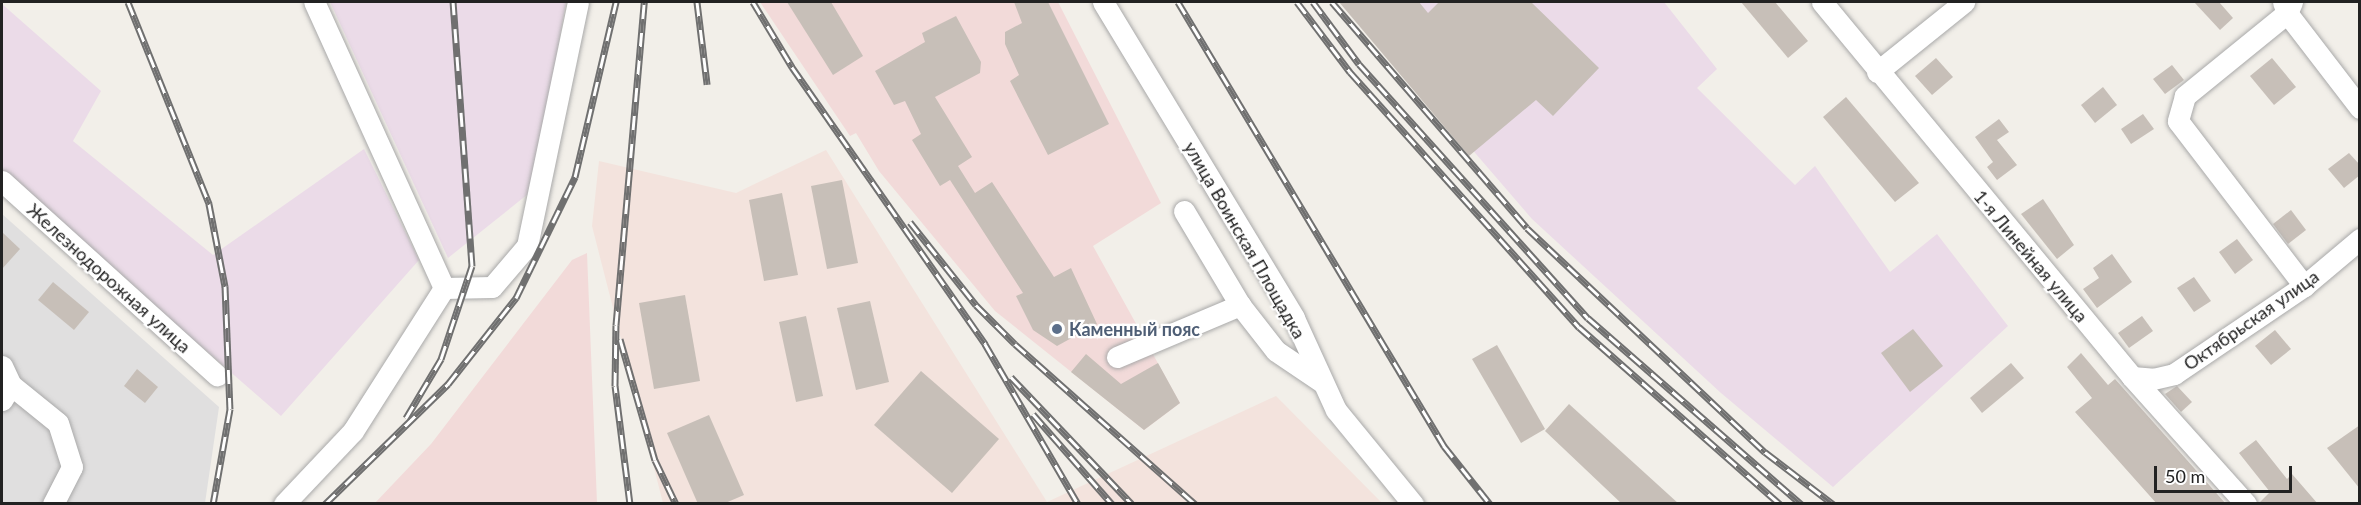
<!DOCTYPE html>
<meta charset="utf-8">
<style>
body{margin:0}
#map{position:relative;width:2361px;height:505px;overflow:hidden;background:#f2efe9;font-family:Lato,sans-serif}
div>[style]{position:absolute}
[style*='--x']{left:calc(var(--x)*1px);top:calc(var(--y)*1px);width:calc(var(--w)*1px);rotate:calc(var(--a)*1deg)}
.residential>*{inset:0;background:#e0dfdf}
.commercial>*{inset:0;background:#f2dad9}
.industrial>*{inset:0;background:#ebdbe8}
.military>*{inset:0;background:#f3e3dd}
.building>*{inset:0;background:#c7bfb8}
.roads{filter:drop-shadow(0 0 2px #a9a9a9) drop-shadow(0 0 2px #a9a9a9)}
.minor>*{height:21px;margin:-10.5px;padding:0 10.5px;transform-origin:10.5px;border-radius:10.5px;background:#fff}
.rail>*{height:7px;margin-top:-3.5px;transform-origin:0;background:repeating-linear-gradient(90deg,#fff 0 14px,#707070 0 28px);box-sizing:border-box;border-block:2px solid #707070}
.dots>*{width:16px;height:16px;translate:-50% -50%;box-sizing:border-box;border:3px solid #fff;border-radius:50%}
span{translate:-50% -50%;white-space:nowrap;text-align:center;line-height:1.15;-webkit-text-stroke:4.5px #fff;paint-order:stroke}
.street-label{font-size:18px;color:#222}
.service-label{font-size:18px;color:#4e5e75;font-weight:700}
.left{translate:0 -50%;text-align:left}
.frame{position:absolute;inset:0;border:3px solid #222;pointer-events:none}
.scale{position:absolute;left:2154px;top:466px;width:138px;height:27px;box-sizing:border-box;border:3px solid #222;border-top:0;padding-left:8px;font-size:18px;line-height:21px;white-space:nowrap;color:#222;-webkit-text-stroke:4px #fff;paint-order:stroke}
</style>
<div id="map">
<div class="residential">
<i style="clip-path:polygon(2px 214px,219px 407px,205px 503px,2px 503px)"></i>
</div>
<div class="commercial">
<i style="clip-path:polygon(760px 2px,1058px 2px,1161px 203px,1093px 246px,1180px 403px,1144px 430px,995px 311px,879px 171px,856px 133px,850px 136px)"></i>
<i style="clip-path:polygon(587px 253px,597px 503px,375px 503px,431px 444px,572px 260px)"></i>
</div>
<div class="industrial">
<i style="clip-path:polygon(330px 2px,566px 2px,533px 190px,448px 258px)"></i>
<i style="clip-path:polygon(1345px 2px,1664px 2px,1717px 69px,1697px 88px,1795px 185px,1815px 166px,1890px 272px,1937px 234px,2008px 326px,1833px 487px,1721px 393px,1532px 219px)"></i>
<i style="clip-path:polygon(2px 4px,101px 91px,73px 141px,213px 255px,364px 149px,419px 260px,281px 416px,2px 173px)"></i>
</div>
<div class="military">
<i style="clip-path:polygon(826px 150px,1047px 502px,1276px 396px,1382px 503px,663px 503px,592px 226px,599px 161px,736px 193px)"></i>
</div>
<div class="building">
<i style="clip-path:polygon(787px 2px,831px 2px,863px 56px,833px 75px)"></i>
<i style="clip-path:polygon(1014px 2px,1048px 2px,1109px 124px,1048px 155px,1010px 81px,1019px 75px,1005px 44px,1005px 32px,1022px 23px)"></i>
<i style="clip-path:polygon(1339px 2px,1419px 2px,1428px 13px,1439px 2px,1531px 2px,1599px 68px,1553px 116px,1536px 100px,1469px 156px)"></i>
<i style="clip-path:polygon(1741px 2px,1775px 2px,1808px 41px,1788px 58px)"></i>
<i style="clip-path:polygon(2194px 2px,2219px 2px,2233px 18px,2220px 30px)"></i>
<i style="clip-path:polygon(956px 16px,981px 62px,980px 73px,935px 97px,972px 157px,958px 166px,975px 193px,992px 182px,1054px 277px,1071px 268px,1097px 324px,1057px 346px,1033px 330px,1016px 296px,1023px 293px,950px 180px,940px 186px,912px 140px,921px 134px,905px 101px,894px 105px,875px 71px,925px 42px,922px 33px)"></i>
<i style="clip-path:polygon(1936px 58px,1953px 77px,1932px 95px,1915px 76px)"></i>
<i style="clip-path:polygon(2272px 58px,2296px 87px,2274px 105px,2250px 76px)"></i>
<i style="clip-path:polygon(2172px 65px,2184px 80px,2165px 94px,2153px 79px)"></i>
<i style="clip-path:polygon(2103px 87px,2117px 105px,2095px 123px,2081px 105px)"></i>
<i style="clip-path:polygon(1846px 97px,1919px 183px,1895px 202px,1823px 117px)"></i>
<i style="clip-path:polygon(2143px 114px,2154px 129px,2131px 144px,2121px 129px)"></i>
<i style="clip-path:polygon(1999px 119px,2009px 132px,1997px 140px,2017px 165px,1997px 180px,1987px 167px,1993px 162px,1975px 137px)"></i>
<i style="clip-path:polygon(2349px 153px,2360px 165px,2360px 175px,2344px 188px,2328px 169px)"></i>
<i style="clip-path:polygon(842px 180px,858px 263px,827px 269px,811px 186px)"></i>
<i style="clip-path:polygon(782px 193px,798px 275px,764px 281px,749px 200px)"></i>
<i style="clip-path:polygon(2043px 199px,2074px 245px,2057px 259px,2021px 214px)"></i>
<i style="clip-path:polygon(2291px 210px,2306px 230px,2288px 244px,2273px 224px)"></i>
<i style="clip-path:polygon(2px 232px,20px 249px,2px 269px)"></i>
<i style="clip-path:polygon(2237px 239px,2253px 260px,2235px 274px,2219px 252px)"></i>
<i style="clip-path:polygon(2112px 254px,2132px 282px,2097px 308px,2083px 289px,2099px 278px,2093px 268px)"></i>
<i style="clip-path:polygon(2194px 277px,2211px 301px,2194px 312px,2177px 288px)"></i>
<i style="clip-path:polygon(53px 282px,89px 312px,74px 330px,38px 300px)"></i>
<i style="clip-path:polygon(685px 295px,700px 381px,654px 389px,639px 303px)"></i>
<i style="clip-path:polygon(870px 301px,889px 382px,856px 390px,837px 308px)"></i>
<i style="clip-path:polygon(806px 316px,823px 396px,796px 402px,779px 322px)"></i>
<i style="clip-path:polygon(2142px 316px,2153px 331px,2129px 348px,2118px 333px)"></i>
<i style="clip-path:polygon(1913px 329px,1943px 366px,1910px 392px,1881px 353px)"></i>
<i style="clip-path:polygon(2275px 330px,2291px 349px,2271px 365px,2255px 346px)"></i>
<i style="clip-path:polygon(1497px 345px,1545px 429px,1521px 443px,1472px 359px)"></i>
<i style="clip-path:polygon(2081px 353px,2108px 385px,2115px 379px,2226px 504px,2157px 504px,2075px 412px,2092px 398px,2067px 367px)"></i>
<i style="clip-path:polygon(1086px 354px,1121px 384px,1158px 363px,1180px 403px,1144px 430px,1071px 372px)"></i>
<i style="clip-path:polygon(2011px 363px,2024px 378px,1982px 413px,1970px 398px)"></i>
<i style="clip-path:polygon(137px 369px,158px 387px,145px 403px,124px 386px)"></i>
<i style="clip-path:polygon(921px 371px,999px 439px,952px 493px,874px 425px)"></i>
<i style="clip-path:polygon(2177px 386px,2192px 402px,2181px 412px,2165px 394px)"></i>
<i style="clip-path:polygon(1569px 404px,1679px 504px,1622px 504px,1545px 431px)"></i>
<i style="clip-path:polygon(709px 415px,744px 495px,723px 504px,698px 504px,667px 433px)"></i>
<i style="clip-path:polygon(2360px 425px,2360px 489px,2327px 448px)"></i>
<i style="clip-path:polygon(2256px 440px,2287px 479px,2292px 474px,2318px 504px,2258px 504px,2270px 492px,2239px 453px)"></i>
</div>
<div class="roads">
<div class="minor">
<i style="--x:1103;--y:2;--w:369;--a:58.8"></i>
<i style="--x:1294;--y:318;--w:101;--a:65.5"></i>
<i style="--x:1336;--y:410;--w:122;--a:50.7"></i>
<i style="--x:1822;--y:2;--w:487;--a:50.4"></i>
<i style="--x:2132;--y:377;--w:171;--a:48.1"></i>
<i style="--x:2283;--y:2;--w:12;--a:70"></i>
<i style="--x:2287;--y:13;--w:120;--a:52.5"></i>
<i style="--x:2292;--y:2;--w:12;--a:114"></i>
<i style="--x:2287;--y:13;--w:132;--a:140.9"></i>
<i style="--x:2185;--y:96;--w:26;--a:106"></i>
<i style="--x:2178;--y:121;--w:208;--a:52.6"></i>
<i style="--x:1877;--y:72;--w:112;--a:-38.8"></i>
<i style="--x:2;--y:181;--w:290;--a:42.1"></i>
<i style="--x:1184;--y:211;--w:109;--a:59.2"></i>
<i style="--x:1240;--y:305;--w:58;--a:52"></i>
<i style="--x:1276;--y:351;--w:55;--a:34"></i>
<i style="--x:444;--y:288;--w:48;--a:-1.2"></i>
<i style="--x:492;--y:287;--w:54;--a:-49.5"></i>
<i style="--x:527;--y:246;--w:249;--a:-78.2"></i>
<i style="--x:1117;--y:357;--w:134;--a:-22.9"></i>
<i style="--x:2;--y:366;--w:21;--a:65"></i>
<i style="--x:11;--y:385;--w:60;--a:39"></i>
<i style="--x:58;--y:423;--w:46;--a:72.3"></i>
<i style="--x:72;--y:467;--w:42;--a:117.2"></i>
<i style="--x:2132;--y:377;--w:21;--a:5"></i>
<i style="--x:2153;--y:379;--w:22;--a:-13"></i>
<i style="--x:2174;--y:374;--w:157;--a:-34.1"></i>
<i style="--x:2304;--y:286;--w:73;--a:-40"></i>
<i style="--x:2;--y:400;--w:17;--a:-59"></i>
<i style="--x:284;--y:504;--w:100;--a:-46.6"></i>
<i style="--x:353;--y:431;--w:169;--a:-57.5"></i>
<i style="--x:444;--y:288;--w:314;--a:-114.4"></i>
</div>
</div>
<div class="rail">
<i style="--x:128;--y:2;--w:218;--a:68.1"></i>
<i style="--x:209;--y:204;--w:84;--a:79"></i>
<i style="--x:225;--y:286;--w:123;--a:87.7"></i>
<i style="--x:230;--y:409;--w:97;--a:100.1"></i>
<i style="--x:697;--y:2;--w:83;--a:83"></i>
<i style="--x:753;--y:2;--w:76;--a:59"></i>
<i style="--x:792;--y:67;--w:338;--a:55.1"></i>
<i style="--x:985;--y:344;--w:185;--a:59.8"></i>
<i style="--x:1178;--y:2;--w:518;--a:59.07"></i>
<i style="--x:1444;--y:446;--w:74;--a:51.6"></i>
<i style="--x:1297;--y:2;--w:88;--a:52.9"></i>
<i style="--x:1350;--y:72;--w:343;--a:48.1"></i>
<i style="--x:1579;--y:327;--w:268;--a:41.4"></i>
<i style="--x:1313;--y:2;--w:77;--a:53.4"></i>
<i style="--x:1359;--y:64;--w:342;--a:48"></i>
<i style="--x:1588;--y:318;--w:283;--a:41.1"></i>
<i style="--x:1332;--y:2;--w:298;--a:49.2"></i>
<i style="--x:1527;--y:228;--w:327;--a:43.3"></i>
<i style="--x:1765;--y:452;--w:86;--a:37.4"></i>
<i style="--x:910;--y:222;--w:106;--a:51.5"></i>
<i style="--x:976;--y:305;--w:55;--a:45"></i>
<i style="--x:1015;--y:344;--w:241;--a:41.6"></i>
<i style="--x:620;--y:339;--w:126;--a:73.9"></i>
<i style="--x:655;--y:460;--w:49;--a:64.5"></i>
<i style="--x:1011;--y:377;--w:175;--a:46.4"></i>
<i style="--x:1033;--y:414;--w:120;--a:48.7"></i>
<i style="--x:406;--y:418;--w:69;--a:-59.3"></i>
<i style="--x:441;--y:359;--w:98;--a:-71.6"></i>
<i style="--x:472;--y:266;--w:265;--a:-94.1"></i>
<i style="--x:325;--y:504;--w:172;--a:-44.3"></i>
<i style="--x:448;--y:384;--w:110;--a:-51.7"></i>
<i style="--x:516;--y:298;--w:135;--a:-64"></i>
<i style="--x:575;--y:177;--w:180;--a:-76.8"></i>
<i style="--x:630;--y:504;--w:119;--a:-97.2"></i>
<i style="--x:615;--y:386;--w:61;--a:-89.1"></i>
<i style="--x:616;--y:325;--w:324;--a:-85"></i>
</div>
<div class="dots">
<i style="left:1057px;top:329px;background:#5c6f8a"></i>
</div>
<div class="street-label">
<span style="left:1245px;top:240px;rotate:60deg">улица Воинская Площадка</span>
<span style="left:2031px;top:256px;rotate:50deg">1-я Линейная улица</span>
<span style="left:109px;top:278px;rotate:42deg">Железнодорожная улица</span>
<span style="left:2251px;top:320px;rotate:-35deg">Октябрьская улица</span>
</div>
<div class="service-label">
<span class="left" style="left:1069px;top:329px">Каменный пояс</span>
</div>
<div class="frame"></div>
<div class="scale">50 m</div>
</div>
